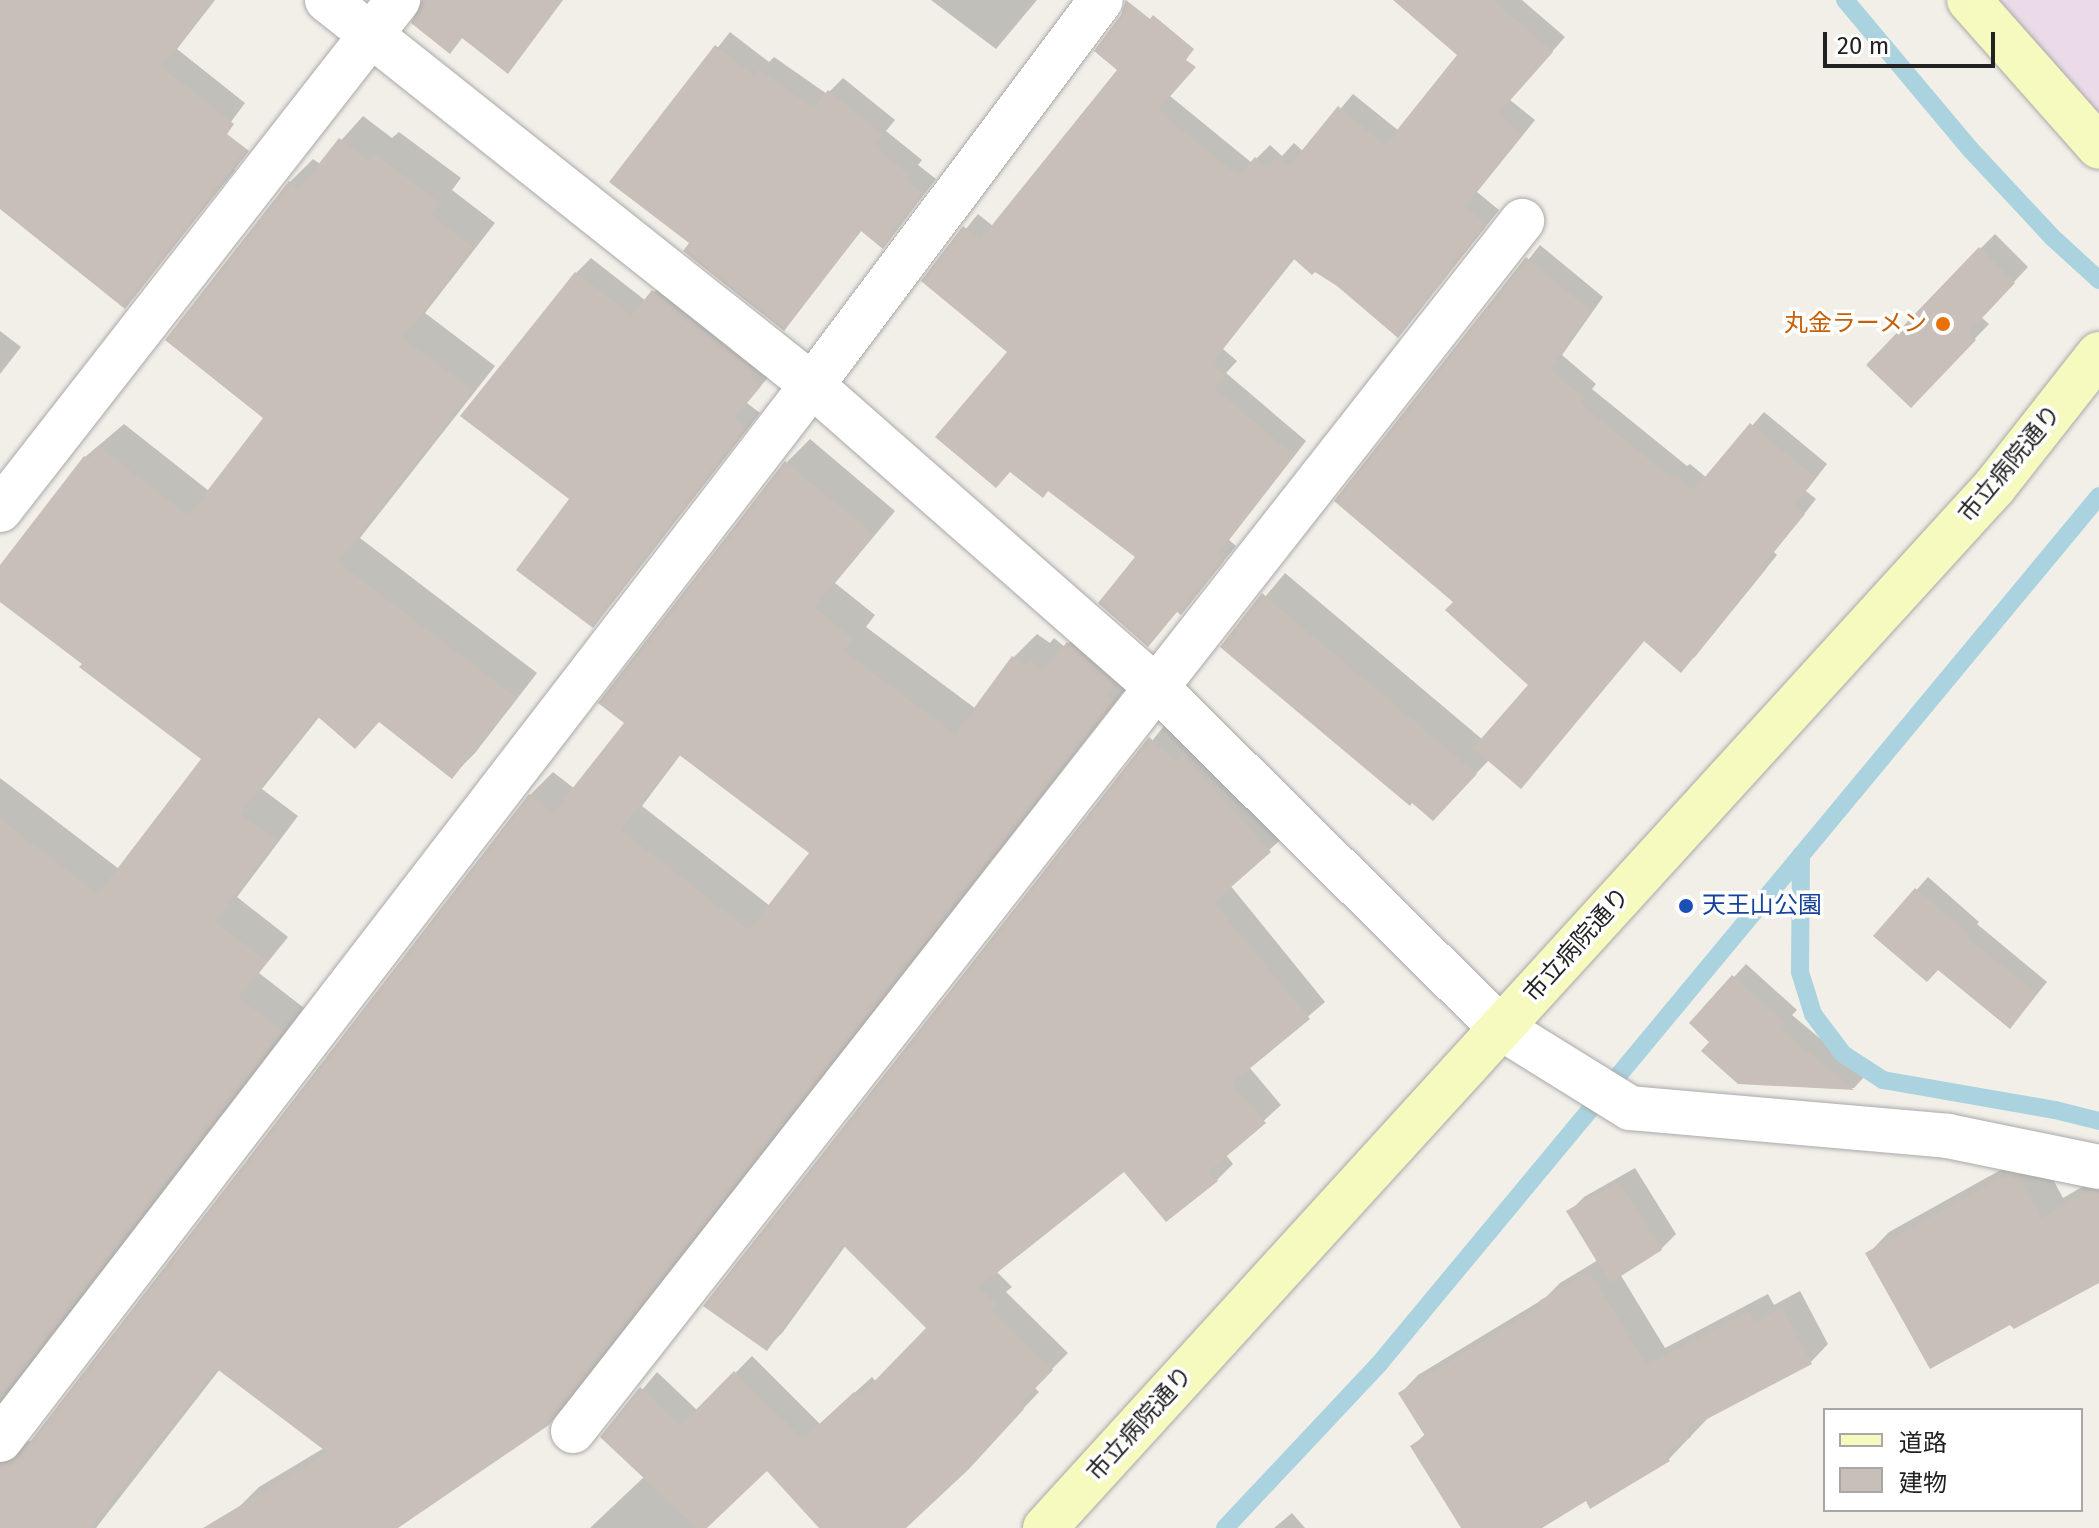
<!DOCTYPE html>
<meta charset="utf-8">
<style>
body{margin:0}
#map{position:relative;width:2099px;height:1528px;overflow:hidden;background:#f2efe9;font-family:"Fira Sans","Noto Sans JP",sans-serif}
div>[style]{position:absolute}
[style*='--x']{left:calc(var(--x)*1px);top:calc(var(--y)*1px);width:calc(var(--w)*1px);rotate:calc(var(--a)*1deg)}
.industrial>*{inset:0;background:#ebdbe8}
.shadow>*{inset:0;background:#0003}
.stream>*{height:18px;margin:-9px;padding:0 9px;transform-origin:9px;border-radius:9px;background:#aad3df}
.building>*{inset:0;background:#c7bfb8}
.roads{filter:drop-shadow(0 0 2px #a9a9a9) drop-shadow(0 0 2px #a9a9a9)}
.street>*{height:44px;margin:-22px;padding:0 22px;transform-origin:22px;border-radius:22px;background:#fff}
.secondary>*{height:44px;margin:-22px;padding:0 22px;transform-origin:22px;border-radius:22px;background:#f7fabf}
.dots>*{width:22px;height:22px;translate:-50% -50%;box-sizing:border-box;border:4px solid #fff;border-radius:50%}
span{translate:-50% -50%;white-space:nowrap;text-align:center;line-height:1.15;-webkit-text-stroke:7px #fff;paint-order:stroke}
.food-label{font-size:24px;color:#c56008}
.right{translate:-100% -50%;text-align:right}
.street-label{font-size:24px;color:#222}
.transit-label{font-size:24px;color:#164399}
.left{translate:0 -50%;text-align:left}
.legend{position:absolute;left:1823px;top:1408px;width:260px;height:104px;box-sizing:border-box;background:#fff;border:2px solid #a7a7a7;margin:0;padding:10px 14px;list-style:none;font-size:24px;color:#222}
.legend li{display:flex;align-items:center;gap:16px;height:40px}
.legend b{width:40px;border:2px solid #a7a7a7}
.scale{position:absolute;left:1823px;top:32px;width:172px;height:36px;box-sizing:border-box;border:4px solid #222;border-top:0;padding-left:10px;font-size:24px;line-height:28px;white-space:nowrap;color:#222;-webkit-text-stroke:6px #fff;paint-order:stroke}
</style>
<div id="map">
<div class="industrial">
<i style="clip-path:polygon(1996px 0,2099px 0,2099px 121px)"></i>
</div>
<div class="shadow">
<i style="clip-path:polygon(0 0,215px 0,177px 49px,245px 103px,210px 150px,235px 170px,125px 306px,0 207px)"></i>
<i style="clip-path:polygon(931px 0,1037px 0,996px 49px)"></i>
<i style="clip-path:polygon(1396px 0,1522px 0,1565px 37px,1510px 100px,1535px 120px,1477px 192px,1499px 210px,1398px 336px,1338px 284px,1295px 258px,1223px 349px,1237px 361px,1226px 373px,1306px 441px,1229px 540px,1236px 546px,1181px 612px,1138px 557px,1010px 351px,924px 281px,978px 214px,993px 226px,1170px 96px,1252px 163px,1270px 145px,1282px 156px,1294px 143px,1304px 152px,1353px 94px,1399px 131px,1459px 55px)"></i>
<i style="clip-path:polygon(730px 32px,769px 62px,774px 57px,827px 94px,843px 78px,895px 120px,886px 131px,922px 160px,918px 165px,936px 179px,883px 246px,862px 230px,784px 328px,692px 243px,612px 182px)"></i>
<i style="clip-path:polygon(363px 116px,392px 138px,399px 132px,461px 178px,452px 190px,495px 223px,425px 313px,495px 366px,360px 538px,537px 673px,475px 753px,452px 776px,380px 720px,320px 716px,262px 789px,298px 816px,237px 897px,288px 937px,259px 973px,304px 1008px,0 1406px,0 778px,119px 869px,204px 758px,0 600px,0 570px,85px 457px,124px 424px,209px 491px,265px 418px,290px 182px,313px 159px,320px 164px)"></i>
<i style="clip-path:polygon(1995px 234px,2028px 267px,1981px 317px,1989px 324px,1911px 405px,1980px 249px)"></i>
<i style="clip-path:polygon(1540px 245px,1603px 297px,1562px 355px,1596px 384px,1592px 389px,1687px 466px,1690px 464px,1707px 478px,1764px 412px,1827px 464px,1806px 491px,1816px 499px,1774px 552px,1777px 555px,1694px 658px,1645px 640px,1521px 787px,1490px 759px,1454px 797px,1223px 647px,1285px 573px,1483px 740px,1531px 685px,1456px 601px,1337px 501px)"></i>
<i style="clip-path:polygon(591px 258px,646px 301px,668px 277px,774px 370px,747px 403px,760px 413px,593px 626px,572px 499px,576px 273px)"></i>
<i style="clip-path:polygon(0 331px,21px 347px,0 374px)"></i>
<i style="clip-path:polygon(evenodd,810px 439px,895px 511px,835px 583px,875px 615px,866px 627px,976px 709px,1014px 657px,1037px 634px,1050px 643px,1054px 638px,1065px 647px,1091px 620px,1135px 677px,572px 1399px,548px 1424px,394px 1528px,242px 1528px,236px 1510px,259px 1487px,324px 1448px,220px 1369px,96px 1528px,0 1528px,0 1426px,20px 1442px,33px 1441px,530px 795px,553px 772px,575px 789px,627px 723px,601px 703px,787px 462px,810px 439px,681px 754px,812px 853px,770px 906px,642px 806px,681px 754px)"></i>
<i style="clip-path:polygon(1167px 722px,1286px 835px,1230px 885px,1325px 1002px,1249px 1067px,1281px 1105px,1226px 1155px,1233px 1164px,1217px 1180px,1125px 1169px,996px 1271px,1012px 1287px,1006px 1292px,1068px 1353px,1034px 1387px,1039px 1392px,985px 1449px,903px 1528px,822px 1528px,767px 1469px,702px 1528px,590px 1528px,645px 1476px,603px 1437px,657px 1372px,698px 1411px,752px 1356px,820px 1424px,872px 1377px,876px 1382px,928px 1328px,846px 1245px,783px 1332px,766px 1349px,706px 1305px)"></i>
<i style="clip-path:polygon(1928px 877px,1979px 922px,1977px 924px,2047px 982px,2021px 1014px,1876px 936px)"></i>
<i style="clip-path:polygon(1746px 964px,1797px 1010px,1792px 1015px,1865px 1076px,1854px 1088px,1739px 1082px,1712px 1042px,1734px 977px)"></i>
<i style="clip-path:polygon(2031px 1153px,2040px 1155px,2063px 1198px,2099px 1177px,2099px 1280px,1868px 1254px,1889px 1232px)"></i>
<i style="clip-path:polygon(1635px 1168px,1676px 1234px,1661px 1249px,1620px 1274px,1665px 1348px,1768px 1294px,1774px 1305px,1800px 1291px,1828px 1344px,1810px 1363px,1708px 1418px,1669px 1459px,1591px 1506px,1586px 1498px,1538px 1528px,1464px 1528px,1413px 1446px,1426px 1433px,1400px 1394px,1418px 1375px,1545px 1298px,1560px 1283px,1598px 1260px,1569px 1212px,1584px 1197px)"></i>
<i style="clip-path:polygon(1292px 1513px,1305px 1528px,1274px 1528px)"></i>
</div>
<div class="stream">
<i style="--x:1845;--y:0;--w:194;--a:50"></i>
<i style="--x:1970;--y:149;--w:120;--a:47"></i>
<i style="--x:2052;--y:237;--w:64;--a:42.5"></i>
<i style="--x:1801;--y:855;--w:117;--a:90.5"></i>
<i style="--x:1800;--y:972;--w:44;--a:72.8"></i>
<i style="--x:1813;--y:1014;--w:50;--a:53.1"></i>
<i style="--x:1843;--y:1054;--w:48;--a:33"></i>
<i style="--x:1883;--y:1080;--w:175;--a:9.9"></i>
<i style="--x:2055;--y:1110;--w:45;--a:14"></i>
<i style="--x:1225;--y:1528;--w:225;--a:-46.8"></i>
<i style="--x:1379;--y:1364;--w:1128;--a:-50.32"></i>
</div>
<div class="building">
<i style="clip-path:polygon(0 0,213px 0,162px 67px,234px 124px,227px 134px,249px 151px,125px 309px,0 209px)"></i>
<i style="clip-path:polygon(422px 0,563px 0,508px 74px,462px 38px,450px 54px,411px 23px)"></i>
<i style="clip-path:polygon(1126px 0,1150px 19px,1153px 15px,1194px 49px,1186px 60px,1196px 67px,1158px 110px,1238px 176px,1255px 157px,1267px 168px,1279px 155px,1290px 165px,1338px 106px,1385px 145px,1457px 55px,1393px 0,1493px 0,1553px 52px,1498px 114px,1523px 134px,1465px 206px,1487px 225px,1398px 338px,1337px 286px,1315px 272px,1312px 275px,1294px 259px,1211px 364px,1225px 375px,1214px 388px,1294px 455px,1217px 555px,1224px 561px,1181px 615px,1177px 612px,1148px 647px,1098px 603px,1135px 557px,1048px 491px,1043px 498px,1010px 472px,996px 488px,935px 437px,1007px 352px,921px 281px,963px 226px,980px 240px,1117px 70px,1094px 51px,1121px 15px)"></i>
<i style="clip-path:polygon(715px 45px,754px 75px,759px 69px,813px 108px,828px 90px,883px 135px,874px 146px,909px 175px,906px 179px,924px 194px,883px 249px,861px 231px,784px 331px,683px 251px,689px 243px,609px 182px)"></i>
<i style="clip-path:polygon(339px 138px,369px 161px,375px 154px,439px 202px,431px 214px,473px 247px,403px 338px,473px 390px,338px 562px,516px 697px,452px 779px,379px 722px,355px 749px,317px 716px,240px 814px,277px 840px,215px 922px,267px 961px,238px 997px,283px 1032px,0 1399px,0 819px,98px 894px,201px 759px,79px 667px,82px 664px,0 602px,0 565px,84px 456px,88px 459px,99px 446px,188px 516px,263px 418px,165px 340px,289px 181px,299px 189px)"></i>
<i style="clip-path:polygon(1979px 247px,2015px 283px,1968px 333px,1976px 340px,1911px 408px,1866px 365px)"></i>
<i style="clip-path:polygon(1526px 257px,1591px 311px,1550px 369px,1584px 398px,1580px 403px,1672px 478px,1675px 475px,1694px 490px,1750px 423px,1816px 478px,1794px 505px,1805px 514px,1762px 566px,1766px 569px,1681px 673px,1644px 641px,1521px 789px,1473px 748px,1528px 685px,1445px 610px,1453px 602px,1334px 501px)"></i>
<i style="clip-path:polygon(575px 272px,632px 315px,652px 290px,753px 370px,749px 376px,761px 386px,734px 418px,747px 429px,593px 628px,516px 570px,569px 499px,460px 416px)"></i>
<i style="clip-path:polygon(evenodd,785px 461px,874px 535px,814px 607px,853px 639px,844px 651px,955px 734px,1012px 656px,1026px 665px,1029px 660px,1043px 671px,1067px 642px,1116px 685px,1107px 696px,1113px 702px,549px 1425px,398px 1528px,203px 1528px,328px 1453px,217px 1369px,90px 1528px,0 1528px,0 1464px,20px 1455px,529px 794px,553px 813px,624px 723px,598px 703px,785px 461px,678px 754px,809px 853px,749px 930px,621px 830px,678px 754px)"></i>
<i style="clip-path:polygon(1262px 593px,1477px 774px,1433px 821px,1412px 803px,1410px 806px,1220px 647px)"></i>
<i style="clip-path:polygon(1149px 737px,1176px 762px,1183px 754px,1271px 852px,1214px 902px,1310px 1019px,1232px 1083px,1266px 1123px,1209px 1171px,1218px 1181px,1166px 1222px,1124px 1172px,979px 1287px,997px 1304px,991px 1310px,1053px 1370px,1019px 1405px,1024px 1409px,969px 1469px,906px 1528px,819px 1528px,767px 1471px,707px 1528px,697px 1528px,600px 1437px,640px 1387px,680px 1426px,734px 1371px,803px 1439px,854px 1392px,859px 1397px,926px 1328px,843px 1245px,767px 1351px,703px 1306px)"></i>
<i style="clip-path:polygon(1915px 888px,1969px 934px,1967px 937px,2037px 994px,2010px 1029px,1938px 970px,1927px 982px,1873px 936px)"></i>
<i style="clip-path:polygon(1732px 975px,1786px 1024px,1781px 1029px,1854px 1090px,1738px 1084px,1701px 1051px,1709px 1042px,1689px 1023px)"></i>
<i style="clip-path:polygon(2008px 1174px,2018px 1176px,2041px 1218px,2089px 1191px,2099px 1191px,2099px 1283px,2014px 1329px,2010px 1325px,1930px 1369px,1865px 1253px)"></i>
<i style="clip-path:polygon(1619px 1181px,1662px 1250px,1610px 1283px,1566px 1211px)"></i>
<i style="clip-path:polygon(1589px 1271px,1647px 1365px,1749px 1311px,1755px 1322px,1782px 1307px,1812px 1364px,1686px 1430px,1691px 1437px,1665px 1453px,1670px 1461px,1590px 1509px,1586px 1501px,1542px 1528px,1461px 1528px,1410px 1446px,1425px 1436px,1398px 1393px,1542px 1305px,1539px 1301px)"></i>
</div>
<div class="roads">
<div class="street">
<i style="--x:327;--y:0;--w:619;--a:38.44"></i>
<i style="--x:812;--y:385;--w:456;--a:41.3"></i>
<i style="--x:1155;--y:686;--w:486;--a:44.7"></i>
<i style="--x:1501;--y:1028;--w:152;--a:31.8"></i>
<i style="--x:1630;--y:1108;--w:319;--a:5"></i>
<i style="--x:1948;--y:1136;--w:154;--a:11.6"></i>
<i style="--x:0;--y:510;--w:647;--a:-52.03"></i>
<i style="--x:573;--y:1431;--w:1538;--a:-51.89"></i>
<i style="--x:0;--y:1440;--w:1331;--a:-52.42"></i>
<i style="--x:812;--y:385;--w:481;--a:-53.1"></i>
</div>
<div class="secondary">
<i style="--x:1969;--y:0;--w:196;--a:48.5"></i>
<i style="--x:1045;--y:1528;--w:1410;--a:-47.64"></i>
<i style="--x:1995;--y:486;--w:168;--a:-51.8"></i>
</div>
</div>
<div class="dots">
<i style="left:1943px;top:324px;background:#e8710a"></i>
<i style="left:1686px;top:906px;background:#1a4fb4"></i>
</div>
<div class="food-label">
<span class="right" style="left:1927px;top:324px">丸金ラーメン</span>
</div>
<div class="street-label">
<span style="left:2010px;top:464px;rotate:-50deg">市立病院通り</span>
<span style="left:1577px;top:945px;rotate:-48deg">市立病院通り</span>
<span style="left:1140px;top:1424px;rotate:-48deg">市立病院通り</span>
</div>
<div class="transit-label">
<span class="left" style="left:1702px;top:906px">天王山公園</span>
</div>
<ul class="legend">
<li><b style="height:10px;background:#f7fabf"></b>道路</li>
<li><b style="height:22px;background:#c7bfb8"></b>建物</li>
</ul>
<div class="scale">20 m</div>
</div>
